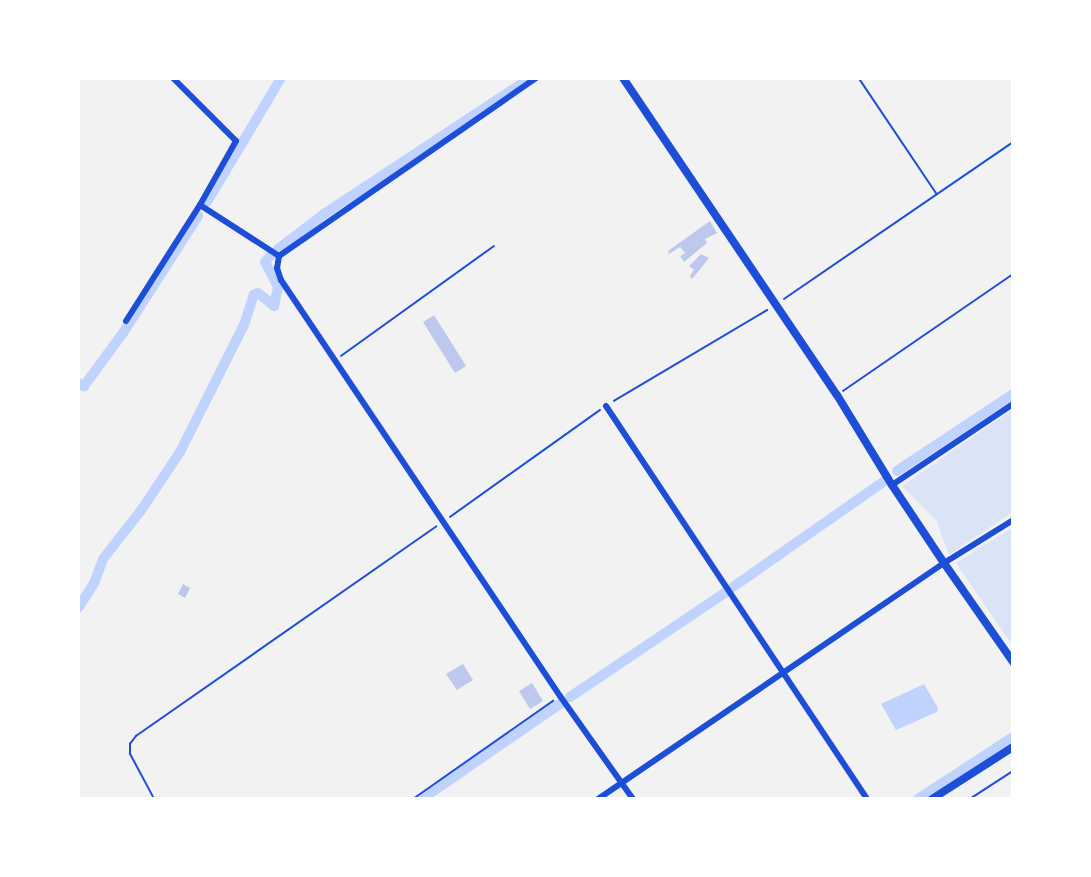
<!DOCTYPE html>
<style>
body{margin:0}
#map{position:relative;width:1091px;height:877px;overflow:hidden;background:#f2f2f2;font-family:Barlow,sans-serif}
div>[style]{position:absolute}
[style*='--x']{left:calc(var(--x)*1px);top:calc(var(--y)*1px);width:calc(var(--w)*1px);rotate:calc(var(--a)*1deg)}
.green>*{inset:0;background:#dbe4f7}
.water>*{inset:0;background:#bfd3fe}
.canal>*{height:10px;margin:-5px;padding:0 5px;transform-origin:5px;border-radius:5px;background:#bfd3fe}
.building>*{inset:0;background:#bdc9ec}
.path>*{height:1.5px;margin:-0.75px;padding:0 0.75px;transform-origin:0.75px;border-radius:0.75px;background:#1d4ed8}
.minor>*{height:6px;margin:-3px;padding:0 3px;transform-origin:3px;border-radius:3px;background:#1d4ed8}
.tertiary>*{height:8px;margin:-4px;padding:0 4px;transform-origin:4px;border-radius:4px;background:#1d4ed8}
span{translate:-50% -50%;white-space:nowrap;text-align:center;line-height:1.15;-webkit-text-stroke:4.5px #fff;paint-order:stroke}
.frame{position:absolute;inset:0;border:80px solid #fff;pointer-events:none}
</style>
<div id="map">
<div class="green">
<i style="clip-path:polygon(1013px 409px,1013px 512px,949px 555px,936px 520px,902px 486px)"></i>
<i style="clip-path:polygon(1013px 527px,1013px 640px,1010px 642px,956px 563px)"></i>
</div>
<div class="water">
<i style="clip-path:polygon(924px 684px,938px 708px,937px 712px,896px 730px,881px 704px)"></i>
</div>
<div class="canal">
<i style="--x:207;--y:202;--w:144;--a:-59.2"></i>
<i style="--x:278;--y:249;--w:58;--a:-37.3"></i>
<i style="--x:324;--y:214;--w:247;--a:-33.4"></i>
<i style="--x:78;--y:383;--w:7;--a:27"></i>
<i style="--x:84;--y:386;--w:66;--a:-53.7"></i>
<i style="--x:123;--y:333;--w:139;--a:-57.3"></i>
<i style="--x:897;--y:471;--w:139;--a:-33.6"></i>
<i style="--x:733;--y:587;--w:183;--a:-35"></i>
<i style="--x:78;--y:608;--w:30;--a:-57"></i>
<i style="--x:94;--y:583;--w:26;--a:-69"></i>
<i style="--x:103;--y:559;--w:63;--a:-52"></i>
<i style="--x:142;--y:509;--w:69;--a:-56.3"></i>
<i style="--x:180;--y:452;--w:142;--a:-63.3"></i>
<i style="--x:244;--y:325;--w:32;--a:-72"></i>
<i style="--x:254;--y:295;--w:4;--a:-27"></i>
<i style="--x:258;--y:293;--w:21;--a:39"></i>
<i style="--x:274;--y:306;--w:19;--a:-78"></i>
<i style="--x:278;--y:287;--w:28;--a:-117"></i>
<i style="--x:265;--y:262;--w:8;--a:-50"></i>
<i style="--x:570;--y:697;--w:187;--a:-33.9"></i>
<i style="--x:422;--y:799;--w:169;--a:-34.6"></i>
<i style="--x:918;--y:799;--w:113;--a:-33.1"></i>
</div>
<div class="building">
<i style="clip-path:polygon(710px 221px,717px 233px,705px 239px,707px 243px,684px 262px,680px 256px,685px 253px,680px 247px,669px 254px,668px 251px)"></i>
<i style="clip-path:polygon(701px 254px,709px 258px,692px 279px,690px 276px,694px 270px,689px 266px)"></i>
<i style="clip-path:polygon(434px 315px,466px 366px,455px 373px,423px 322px)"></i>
<i style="clip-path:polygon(183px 584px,190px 588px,185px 598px,178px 594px)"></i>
<i style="clip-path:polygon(463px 664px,473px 680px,457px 690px,446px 674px)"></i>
<i style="clip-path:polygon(532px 683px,543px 701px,530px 709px,519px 691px)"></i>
</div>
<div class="path">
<i style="--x:859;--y:78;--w:140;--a:56.1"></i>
<i style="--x:784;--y:299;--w:278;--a:-34.4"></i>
<i style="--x:341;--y:356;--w:188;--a:-35.7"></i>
<i style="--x:843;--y:391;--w:206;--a:-34.5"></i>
<i style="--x:614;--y:401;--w:178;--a:-30.7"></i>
<i style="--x:450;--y:517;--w:184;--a:-35.5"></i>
<i style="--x:154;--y:799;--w:51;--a:-118.1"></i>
<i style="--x:130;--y:754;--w:10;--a:-90"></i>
<i style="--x:130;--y:744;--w:10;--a:-53"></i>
<i style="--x:136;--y:736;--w:366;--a:-34.9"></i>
<i style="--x:413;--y:799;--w:171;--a:-35"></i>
<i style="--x:970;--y:799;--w:51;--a:-33.1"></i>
</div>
<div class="minor">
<i style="--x:173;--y:78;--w:89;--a:45"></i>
<i style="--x:236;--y:141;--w:73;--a:119.4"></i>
<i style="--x:200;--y:205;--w:94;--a:32.8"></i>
<i style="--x:279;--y:256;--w:12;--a:99"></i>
<i style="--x:277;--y:268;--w:13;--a:72"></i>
<i style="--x:281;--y:280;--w:501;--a:56.15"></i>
<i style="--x:560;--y:696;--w:126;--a:54.7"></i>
<i style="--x:279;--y:256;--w:313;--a:-34.7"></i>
<i style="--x:126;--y:321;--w:138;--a:-57.5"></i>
<i style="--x:606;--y:406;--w:472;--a:56.4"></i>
<i style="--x:892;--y:485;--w:146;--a:-33.8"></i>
<i style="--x:598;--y:799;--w:419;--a:-34.3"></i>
<i style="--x:944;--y:563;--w:81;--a:-31.9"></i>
</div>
<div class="tertiary">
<i style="--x:623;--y:78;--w:382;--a:56"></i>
<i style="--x:837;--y:395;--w:105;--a:58.6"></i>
<i style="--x:892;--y:485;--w:94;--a:56.3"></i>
<i style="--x:944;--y:563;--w:121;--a:55.1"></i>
<i style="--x:932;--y:799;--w:96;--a:-32.7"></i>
</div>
<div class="frame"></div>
</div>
